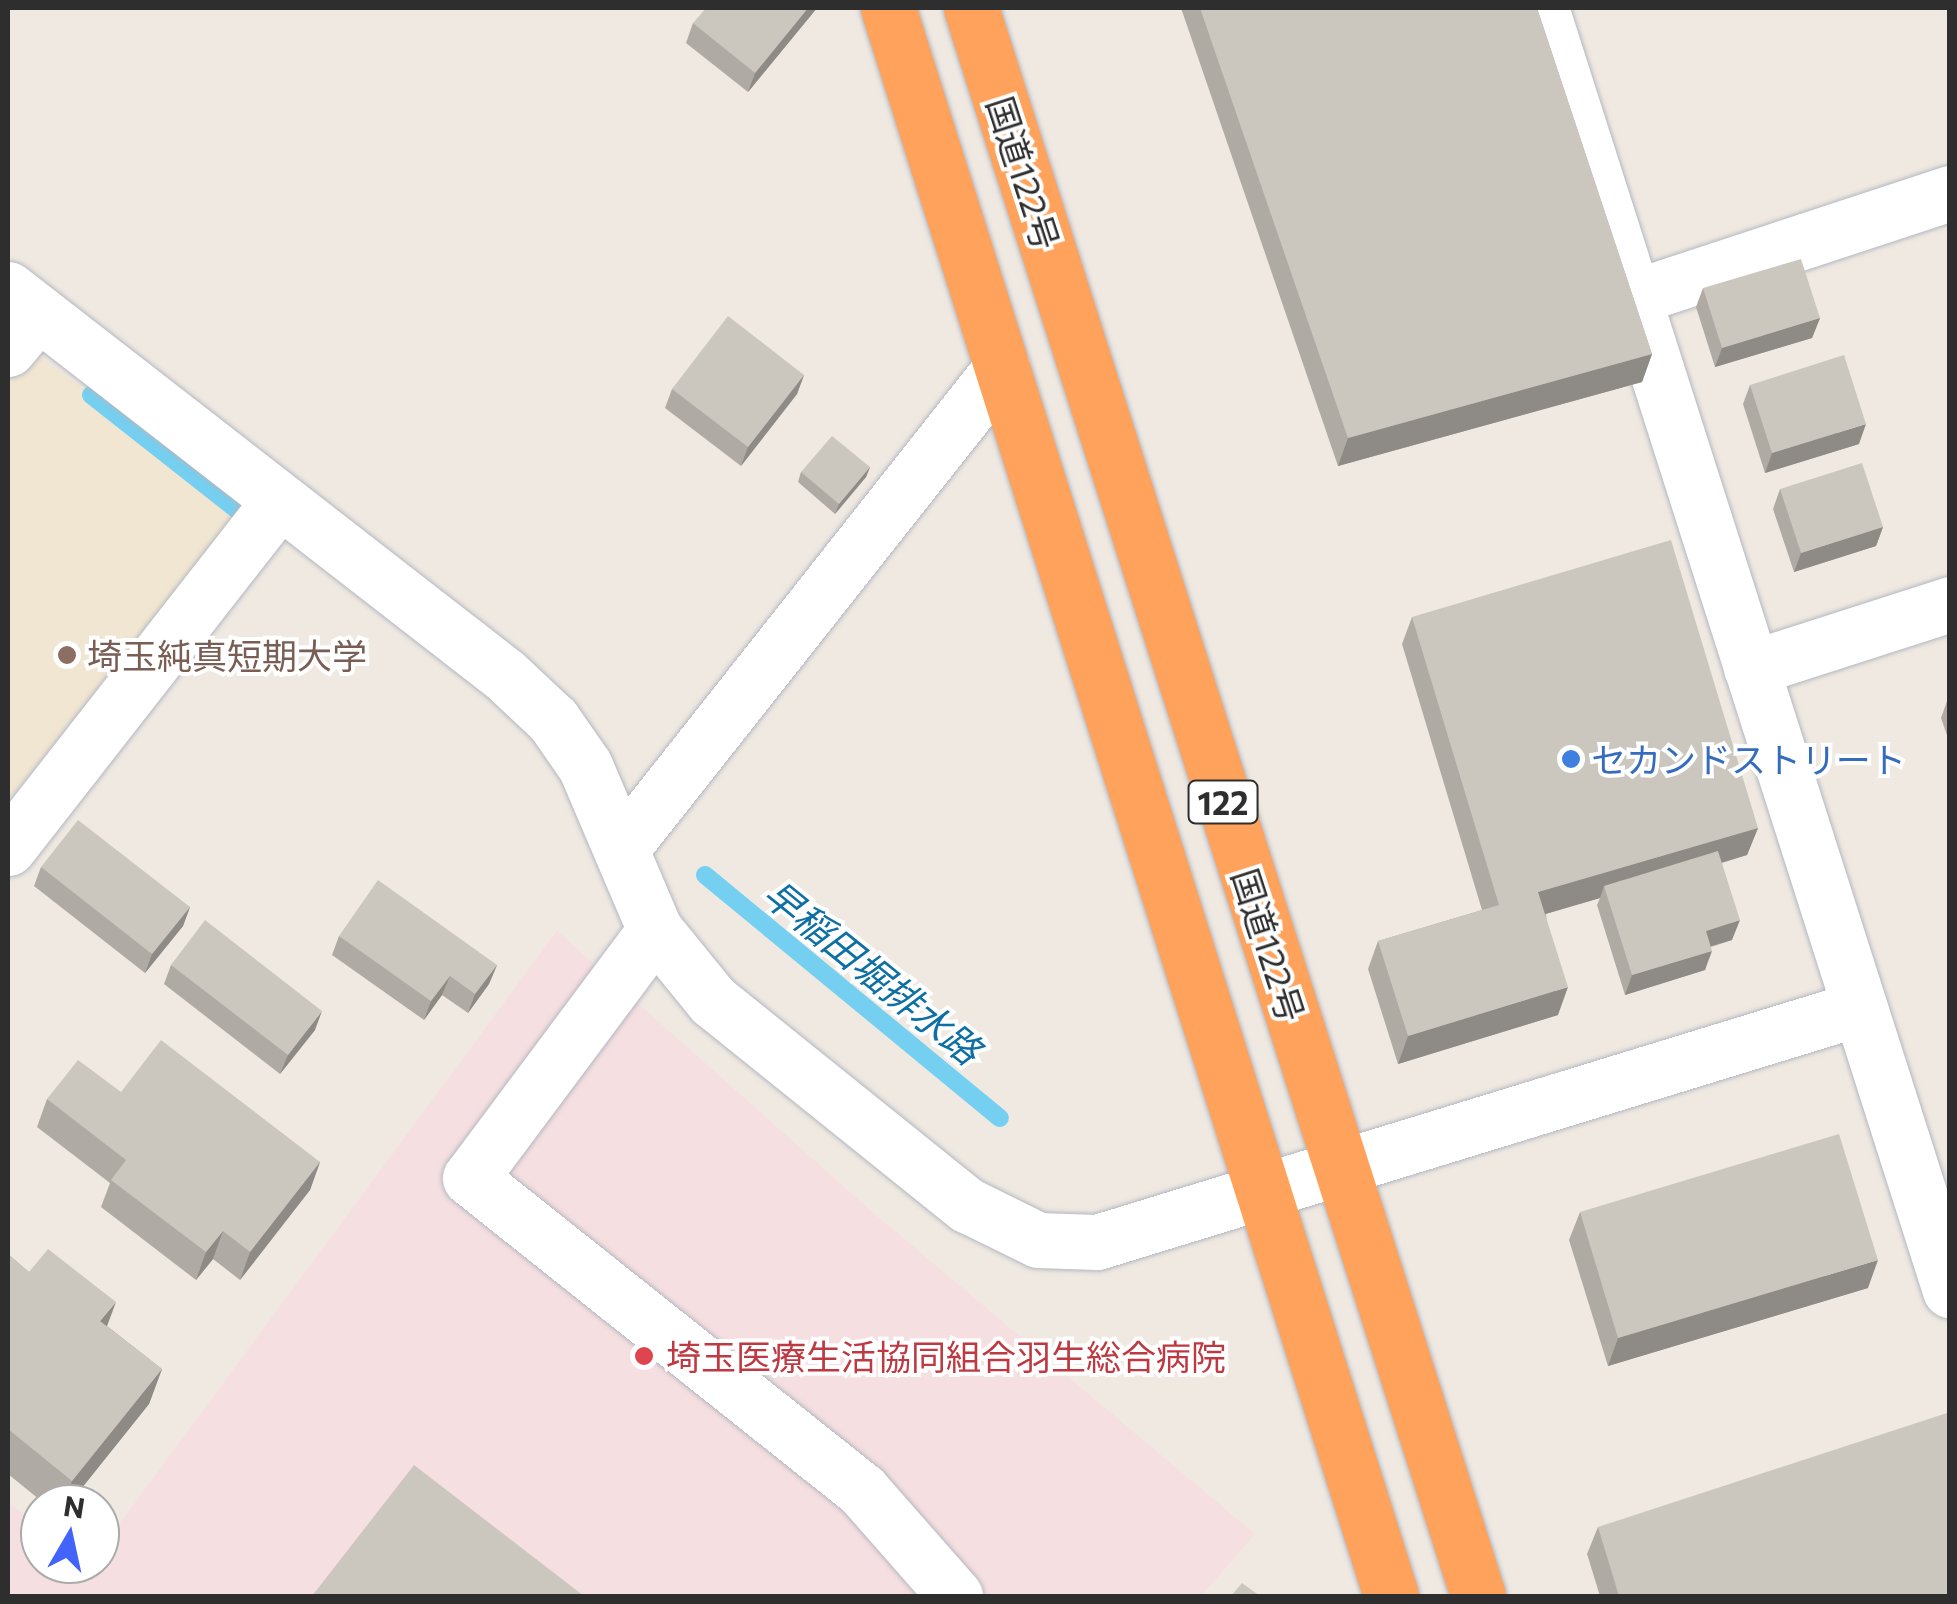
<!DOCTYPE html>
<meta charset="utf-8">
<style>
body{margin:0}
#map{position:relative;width:1957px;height:1604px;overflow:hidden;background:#efe9e1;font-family:Commissioner,"Noto Sans JP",sans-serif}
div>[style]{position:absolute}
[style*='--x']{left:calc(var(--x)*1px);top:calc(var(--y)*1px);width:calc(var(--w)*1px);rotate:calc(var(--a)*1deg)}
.education>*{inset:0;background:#f0e6d1}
.medical>*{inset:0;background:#f5dfe0}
.stream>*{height:18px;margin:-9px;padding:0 9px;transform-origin:9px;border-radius:9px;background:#75cff0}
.roads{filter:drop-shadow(0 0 2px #b4b7c1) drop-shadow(0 0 2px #b4b7c1)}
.minor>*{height:55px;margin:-27.5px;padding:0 27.5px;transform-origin:27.5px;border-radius:27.5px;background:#fff}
.highway>*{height:55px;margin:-27.5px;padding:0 27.5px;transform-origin:27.5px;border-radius:27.5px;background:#ffa35c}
.wall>*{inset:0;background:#afaba4}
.shaded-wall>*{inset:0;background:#8e8b86}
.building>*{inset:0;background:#cbc7bf}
.dots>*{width:28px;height:28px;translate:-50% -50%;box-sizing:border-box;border:5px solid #fff;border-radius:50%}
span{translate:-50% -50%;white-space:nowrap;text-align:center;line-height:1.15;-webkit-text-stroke:8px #fff;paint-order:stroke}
.shield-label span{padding:2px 8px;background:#fff;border:2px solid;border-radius:8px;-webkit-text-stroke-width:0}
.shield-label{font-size:32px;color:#2e2e2e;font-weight:700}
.street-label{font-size:35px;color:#2e2e2e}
.education-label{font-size:35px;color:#785e54}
.left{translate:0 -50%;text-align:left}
.shop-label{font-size:35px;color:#366cbe}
.health-label{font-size:35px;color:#be3a42}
.water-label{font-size:38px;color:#0d6fa3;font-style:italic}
.frame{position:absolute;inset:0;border:10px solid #2e2e2e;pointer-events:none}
.north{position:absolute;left:20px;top:1484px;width:100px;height:100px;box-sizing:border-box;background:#fff;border:2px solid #ababab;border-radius:50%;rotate:9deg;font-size:28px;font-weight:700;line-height:40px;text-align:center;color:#2e2e2e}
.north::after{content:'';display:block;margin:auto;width:35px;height:45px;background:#4264fb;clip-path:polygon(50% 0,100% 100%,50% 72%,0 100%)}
</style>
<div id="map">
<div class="education">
<i style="clip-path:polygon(8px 333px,245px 510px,8px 800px)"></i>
</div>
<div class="medical">
<i style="clip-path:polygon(557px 931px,871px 1211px,1255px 1534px,1201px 1596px,8px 1596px,8px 1502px,40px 1528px,40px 1564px,100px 1564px,100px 1550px)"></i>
</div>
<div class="stream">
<i style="--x:91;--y:395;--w:192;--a:38.2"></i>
<i style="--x:705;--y:875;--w:382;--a:39.5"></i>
</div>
<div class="roads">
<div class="minor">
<i style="--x:1541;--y:8;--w:1346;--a:72.31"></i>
<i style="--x:8;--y:289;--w:629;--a:37.84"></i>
<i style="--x:505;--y:675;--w:66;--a:43.2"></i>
<i style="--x:553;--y:720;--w:56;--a:55.2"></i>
<i style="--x:585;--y:766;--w:178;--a:66.9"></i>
<i style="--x:655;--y:930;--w:92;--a:50.8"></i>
<i style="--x:713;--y:1001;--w:326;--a:38.8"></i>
<i style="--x:967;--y:1205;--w:79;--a:26.2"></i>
<i style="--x:1038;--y:1240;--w:59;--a:1.9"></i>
<i style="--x:1097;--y:1242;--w:798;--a:-17.05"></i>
<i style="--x:1634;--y:297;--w:333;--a:-18.2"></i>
<i style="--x:8;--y:349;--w:47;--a:-50.2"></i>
<i style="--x:1751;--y:668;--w:209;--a:-17.8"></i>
<i style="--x:8;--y:848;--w:440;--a:-52"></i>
<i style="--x:621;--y:849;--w:614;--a:-51.68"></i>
<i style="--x:655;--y:930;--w:309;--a:126.7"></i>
<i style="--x:470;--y:1178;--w:501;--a:38.52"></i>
<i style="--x:862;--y:1490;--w:141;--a:48.7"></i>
</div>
<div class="highway">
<i style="--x:888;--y:8;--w:1666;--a:72.42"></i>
<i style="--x:971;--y:8;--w:1667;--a:72.29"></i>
</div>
</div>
<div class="wall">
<i style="clip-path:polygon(817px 8px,748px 92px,686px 43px,693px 23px)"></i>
<i style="clip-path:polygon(1181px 8px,1537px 8px,1652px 354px,1642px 382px,1338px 466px)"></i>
<i style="clip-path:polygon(1703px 288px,1820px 318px,1812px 338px,1715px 367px,1696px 307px)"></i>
<i style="clip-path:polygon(804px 375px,797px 394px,741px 466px,665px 408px,672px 389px)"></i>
<i style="clip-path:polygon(1750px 385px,1859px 444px,1765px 473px,1743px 404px)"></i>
<i style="clip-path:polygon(870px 467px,866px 477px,835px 514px,798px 482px,801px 472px)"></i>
<i style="clip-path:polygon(1780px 489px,1883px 527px,1876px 546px,1794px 572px,1773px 509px)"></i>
<i style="clip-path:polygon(1412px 617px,1758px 828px,1747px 855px,1722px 863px,1732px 940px,1711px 947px,1705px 970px,1625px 995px,1597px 905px,1600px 898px,1546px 914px,1558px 1015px,1398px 1064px,1368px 969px,1378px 941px,1482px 910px,1402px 644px)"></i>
<i style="clip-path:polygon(1948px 698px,1950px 698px,1950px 744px,1941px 718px)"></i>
<i style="clip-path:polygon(41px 867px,190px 907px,183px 926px,145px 973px,34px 886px)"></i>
<i style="clip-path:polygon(339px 936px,497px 965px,489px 984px,468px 1013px,442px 995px,424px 1020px,332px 955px)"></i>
<i style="clip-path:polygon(171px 965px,315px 1030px,280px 1074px,164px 984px)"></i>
<i style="clip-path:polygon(121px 1092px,320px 1162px,310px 1190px,240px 1280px,213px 1259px,196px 1280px,101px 1207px,110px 1183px,37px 1127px,47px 1099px)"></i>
<i style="clip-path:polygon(1580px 1212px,1868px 1288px,1608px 1366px,1569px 1240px)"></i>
<i style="clip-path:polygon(8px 1254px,29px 1272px,107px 1326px,162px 1369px,149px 1404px,69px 1504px,45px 1504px,8px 1474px)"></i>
<i style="clip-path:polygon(1598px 1527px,1950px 1596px,1600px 1596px,1587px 1554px)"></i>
</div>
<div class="shaded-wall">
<i style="clip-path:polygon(808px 8px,817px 8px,748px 92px,755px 73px)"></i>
<i style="clip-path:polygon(1820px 318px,1812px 338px,1715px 367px,1722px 348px)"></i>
<i style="clip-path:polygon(1652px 354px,1642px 382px,1338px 466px,1348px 438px)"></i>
<i style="clip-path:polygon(804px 375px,797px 394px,741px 466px,748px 447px)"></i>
<i style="clip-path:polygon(1866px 424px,1859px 444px,1765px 473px,1772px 453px)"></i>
<i style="clip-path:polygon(870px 467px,866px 477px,835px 514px,839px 504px)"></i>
<i style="clip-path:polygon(1883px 527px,1876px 546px,1794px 572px,1801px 553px)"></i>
<i style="clip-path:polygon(1758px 828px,1747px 855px,1608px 896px,1604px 886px,1600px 898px,1528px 919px,1538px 892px)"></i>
<i style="clip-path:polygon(190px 907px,183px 926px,145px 973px,152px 954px)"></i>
<i style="clip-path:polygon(1740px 920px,1732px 940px,1698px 950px,1706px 931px)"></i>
<i style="clip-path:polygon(1712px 951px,1705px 970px,1625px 995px,1632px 975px)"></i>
<i style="clip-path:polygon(497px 965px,489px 984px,468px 1013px,475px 994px)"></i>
<i style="clip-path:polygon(450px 976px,442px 995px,424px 1020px,431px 1001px)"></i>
<i style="clip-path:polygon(1568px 987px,1558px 1015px,1398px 1064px,1408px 1036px)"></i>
<i style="clip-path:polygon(322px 1011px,315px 1030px,280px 1074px,288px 1055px)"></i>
<i style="clip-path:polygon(320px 1162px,310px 1190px,240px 1280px,250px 1252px)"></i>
<i style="clip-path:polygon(223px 1231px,213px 1259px,196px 1280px,206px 1252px)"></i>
<i style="clip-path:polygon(1878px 1260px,1868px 1288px,1608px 1366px,1618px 1338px)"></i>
<i style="clip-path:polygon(116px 1302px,103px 1337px,100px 1321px)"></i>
<i style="clip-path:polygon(162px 1369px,149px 1404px,69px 1504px,64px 1504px,72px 1481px)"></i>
</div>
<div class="building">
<i style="clip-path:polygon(706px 8px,808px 8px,755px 73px,693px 23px)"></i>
<i style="clip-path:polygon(1200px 8px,1537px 8px,1652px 354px,1348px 438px)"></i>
<i style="clip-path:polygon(1801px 259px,1820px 318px,1722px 348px,1703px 288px)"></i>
<i style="clip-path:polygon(728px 316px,804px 375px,748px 447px,672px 389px)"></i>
<i style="clip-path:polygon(1844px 355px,1866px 424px,1772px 453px,1750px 385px)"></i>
<i style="clip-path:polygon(832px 436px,870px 467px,839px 504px,801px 472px)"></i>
<i style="clip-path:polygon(1862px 463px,1883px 527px,1801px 553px,1780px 489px)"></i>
<i style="clip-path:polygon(1671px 540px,1758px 828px,1538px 892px,1568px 987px,1408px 1036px,1378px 941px,1499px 905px,1412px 617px)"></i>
<i style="clip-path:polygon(78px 820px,190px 907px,152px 954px,41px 867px)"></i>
<i style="clip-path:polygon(1718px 851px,1740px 920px,1706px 931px,1712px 951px,1632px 975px,1604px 886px)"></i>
<i style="clip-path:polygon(378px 880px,497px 965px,475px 994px,450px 976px,431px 1001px,339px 936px)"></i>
<i style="clip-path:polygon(205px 920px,322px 1011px,288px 1055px,171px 965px)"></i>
<i style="clip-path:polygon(161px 1040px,320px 1162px,250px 1252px,223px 1231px,206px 1252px,111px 1180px,126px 1160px,47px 1099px,78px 1060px,121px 1092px)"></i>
<i style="clip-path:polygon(1839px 1134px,1878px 1260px,1618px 1338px,1580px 1212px)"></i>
<i style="clip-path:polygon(48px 1249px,116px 1302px,100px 1321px,162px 1369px,72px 1481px,8px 1429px,8px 1254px,29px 1272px)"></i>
<i style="clip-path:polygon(1950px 1412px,1950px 1596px,1619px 1596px,1598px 1527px)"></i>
<i style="clip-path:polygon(414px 1465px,584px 1596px,312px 1596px)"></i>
<i style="clip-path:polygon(1242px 1583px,1260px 1596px,1231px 1596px)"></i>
</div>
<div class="dots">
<i style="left:67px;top:655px;background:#8d6e63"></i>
<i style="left:1571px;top:759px;background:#3f7fe0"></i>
<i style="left:644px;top:1356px;background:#e0444e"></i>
</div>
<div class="shield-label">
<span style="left:1223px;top:802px">122</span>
</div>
<div class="street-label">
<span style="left:1024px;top:173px;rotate:72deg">国道122号</span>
<span style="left:1269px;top:945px;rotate:72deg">国道122号</span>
</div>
<div class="education-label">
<span class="left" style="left:87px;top:655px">埼玉純真短期大学</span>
</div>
<div class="shop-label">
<span class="left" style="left:1591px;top:759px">セカンドストリート</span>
</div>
<div class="health-label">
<span class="left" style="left:666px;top:1356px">埼玉医療生活協同組合羽生総合病院</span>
</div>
<div class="water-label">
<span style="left:873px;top:971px;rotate:39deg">早稲田堀排水路</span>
</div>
<div class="frame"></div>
<div class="north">N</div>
</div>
